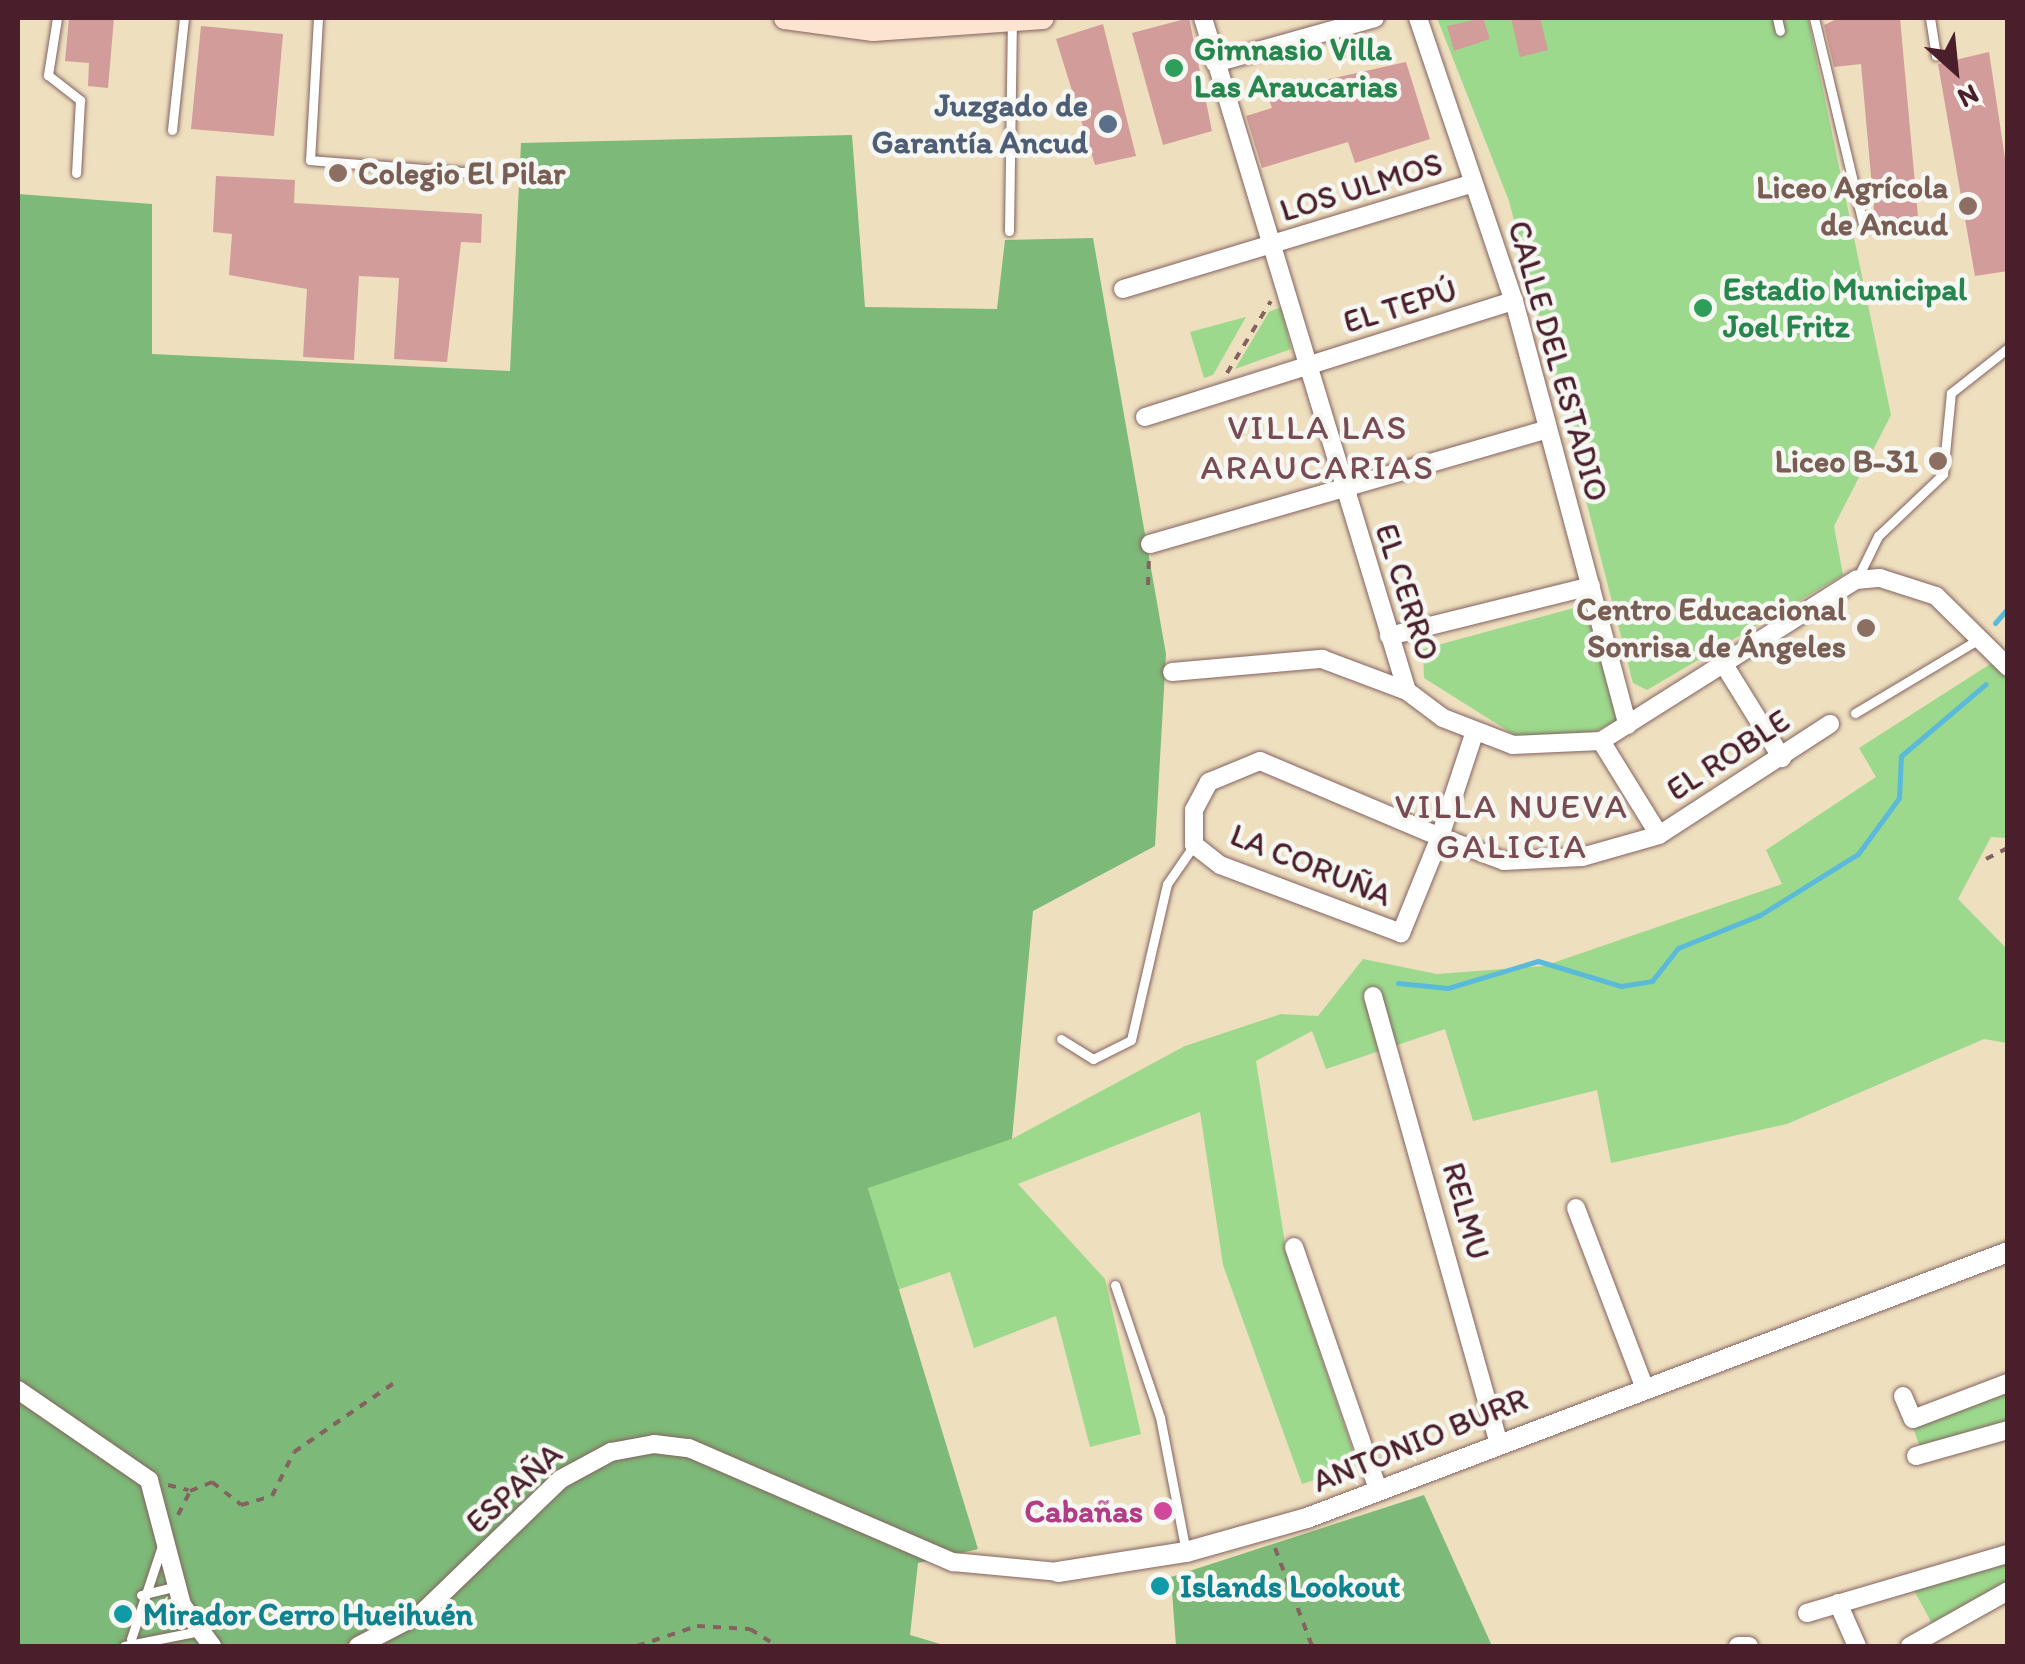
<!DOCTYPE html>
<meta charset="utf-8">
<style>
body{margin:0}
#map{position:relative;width:2025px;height:1664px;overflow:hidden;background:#eedfbf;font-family:Itim,sans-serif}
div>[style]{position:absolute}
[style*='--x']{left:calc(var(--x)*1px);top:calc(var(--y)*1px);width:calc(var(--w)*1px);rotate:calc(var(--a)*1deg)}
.green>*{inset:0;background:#9cd98d}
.forest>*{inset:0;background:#7db978}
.stream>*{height:5px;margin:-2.5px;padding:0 2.5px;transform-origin:2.5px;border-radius:2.5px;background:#5bbada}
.building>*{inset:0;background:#d19c99}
.path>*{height:4px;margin-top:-2px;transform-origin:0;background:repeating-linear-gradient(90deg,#83625f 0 8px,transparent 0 16px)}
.roads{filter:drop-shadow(0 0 2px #83625f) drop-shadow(0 0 2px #83625f)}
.service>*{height:9px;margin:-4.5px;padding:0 4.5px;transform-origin:4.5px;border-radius:4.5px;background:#fff}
.minor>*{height:18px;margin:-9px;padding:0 9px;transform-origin:9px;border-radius:9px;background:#fff}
.tertiary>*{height:20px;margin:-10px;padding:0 10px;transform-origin:10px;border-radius:10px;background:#fff}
.secondary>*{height:22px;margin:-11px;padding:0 11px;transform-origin:11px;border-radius:11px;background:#fde4d1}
.dots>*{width:28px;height:28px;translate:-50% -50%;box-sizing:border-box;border:5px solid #f6f6f2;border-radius:50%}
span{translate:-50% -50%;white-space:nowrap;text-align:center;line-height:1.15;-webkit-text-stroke:9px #f6f6f2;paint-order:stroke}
.leisure-label{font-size:32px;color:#27864d;font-weight:700}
.left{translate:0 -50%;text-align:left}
.service-label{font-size:32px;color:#4e5e75;font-weight:700}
.right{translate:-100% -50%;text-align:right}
.education-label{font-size:32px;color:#785e54;font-weight:700}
.street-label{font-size:32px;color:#4a1f2b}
.hotel-label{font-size:32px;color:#b23c85;font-weight:700}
.culture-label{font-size:32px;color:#0d838f;font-weight:700}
.neighbourhood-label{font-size:35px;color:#794b52;letter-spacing:2.5px}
.frame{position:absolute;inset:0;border:20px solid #4a1f2b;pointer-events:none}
.north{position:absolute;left:1905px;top:20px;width:100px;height:100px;-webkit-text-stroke:8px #f6f6f2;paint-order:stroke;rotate:153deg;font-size:28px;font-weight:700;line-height:40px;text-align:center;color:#4a1f2b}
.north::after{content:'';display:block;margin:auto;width:35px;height:45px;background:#4a1f2b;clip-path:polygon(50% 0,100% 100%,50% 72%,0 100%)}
</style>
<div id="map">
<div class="green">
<i style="clip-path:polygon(1437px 18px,1808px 18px,1891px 415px,1834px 526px,1843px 575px,1647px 690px,1633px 683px,1509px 201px)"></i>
<i style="clip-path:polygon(1281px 307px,1291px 349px,1235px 369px,1269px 312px)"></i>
<i style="clip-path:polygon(1246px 317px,1213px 375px,1204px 378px,1190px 332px)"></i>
<i style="clip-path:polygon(1585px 605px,1618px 720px,1594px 732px,1554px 741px,1513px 734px,1424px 678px,1423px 649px)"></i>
<i style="clip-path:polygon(1995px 661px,2007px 677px,2007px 838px,1991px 837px,1958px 899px,2007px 949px,2007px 1043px,1984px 1039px,1787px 1124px,1611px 1163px,1597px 1090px,1473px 1121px,1445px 1029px,1326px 1069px,1312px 1031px,1256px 1061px,1287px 1256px,1358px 1466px,1302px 1484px,1223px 1265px,1200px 1112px,1018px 1184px,1105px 1279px,1141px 1434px,1090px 1447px,1056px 1316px,974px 1348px,950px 1272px,897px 1290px,868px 1187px,1012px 1139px,1185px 1046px,1281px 1014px,1318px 1016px,1363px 959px,1437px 974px,1544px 966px,1782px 884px,1766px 850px,1876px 777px,1859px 748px)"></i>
<i style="clip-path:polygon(2007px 1387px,2007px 1427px,1922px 1452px,1911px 1423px)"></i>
<i style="clip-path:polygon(2007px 1559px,2007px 1588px,1935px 1629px,1910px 1583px)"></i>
</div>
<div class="forest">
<i style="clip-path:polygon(852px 135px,865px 307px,997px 309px,1005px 240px,1093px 238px,1166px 654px,1155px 846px,1033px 911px,1012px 1139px,868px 1188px,978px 1549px,918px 1563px,910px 1635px,947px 1646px,18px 1646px,18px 194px,152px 204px,152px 354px,510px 371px,521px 143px)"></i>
<i style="clip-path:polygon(1424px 1495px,1492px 1646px,1176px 1646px,1171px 1577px)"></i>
</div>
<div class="stream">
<i style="--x:1995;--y:623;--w:20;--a:-49"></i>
<i style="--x:1398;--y:983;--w:50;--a:5.7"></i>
<i style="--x:1448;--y:988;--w:94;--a:-16.7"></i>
<i style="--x:1538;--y:961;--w:87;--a:16.8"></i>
<i style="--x:1621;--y:986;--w:31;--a:-9"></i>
<i style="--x:1652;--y:981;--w:42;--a:-51.8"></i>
<i style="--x:1678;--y:948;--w:88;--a:-21.9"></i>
<i style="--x:1760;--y:915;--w:115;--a:-31.9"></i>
<i style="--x:1858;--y:854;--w:69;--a:-53.8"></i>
<i style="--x:1899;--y:798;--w:42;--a:-87.3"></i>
<i style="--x:1901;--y:756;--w:111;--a:-40.3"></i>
</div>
<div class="building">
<i style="clip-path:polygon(69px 18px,114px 18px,108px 88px,88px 86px,89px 63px,65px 61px)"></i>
<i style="clip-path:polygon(1189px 18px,1212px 131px,1163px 145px,1132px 33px)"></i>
<i style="clip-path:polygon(1483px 18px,1490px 39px,1454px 51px,1447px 26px)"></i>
<i style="clip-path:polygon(1511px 18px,1540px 18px,1548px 50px,1520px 57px)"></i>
<i style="clip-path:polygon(1839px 18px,1900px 18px,1918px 217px,1875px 221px,1861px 64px,1834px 67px,1824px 25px)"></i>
<i style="clip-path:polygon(1103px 24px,1136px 156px,1095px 165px,1056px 39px)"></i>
<i style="clip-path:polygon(201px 26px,283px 34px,274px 136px,191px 129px)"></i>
<i style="clip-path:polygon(1989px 52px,2008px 178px,2008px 271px,1975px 276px,1938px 64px)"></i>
<i style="clip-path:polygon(1406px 62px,1430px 139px,1355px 163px,1348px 142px,1262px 168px,1246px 116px,1272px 108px,1267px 93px)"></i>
<i style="clip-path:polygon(216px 176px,295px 180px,294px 203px,482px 214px,481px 243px,461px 242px,447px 362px,394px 359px,399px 278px,359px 276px,354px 360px,303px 357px,307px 289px,229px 275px,232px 234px,213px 232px)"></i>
</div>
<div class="path">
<i style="--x:1227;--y:373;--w:84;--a:-58.6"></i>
<i style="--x:1148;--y:585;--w:26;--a:-88"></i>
<i style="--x:1986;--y:859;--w:25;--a:-27"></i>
<i style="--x:168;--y:1485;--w:21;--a:14"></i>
<i style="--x:178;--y:1515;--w:27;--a:-63"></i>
<i style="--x:190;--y:1491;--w:24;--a:-22"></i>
<i style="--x:212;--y:1482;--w:37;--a:38"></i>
<i style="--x:241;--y:1505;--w:32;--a:-16"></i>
<i style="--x:272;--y:1496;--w:49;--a:-63.4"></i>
<i style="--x:294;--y:1452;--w:125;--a:-34.6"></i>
<i style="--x:1275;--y:1548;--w:105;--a:69.3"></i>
<i style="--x:637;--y:1646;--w:63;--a:-18.4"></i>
<i style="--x:697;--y:1626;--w:53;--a:3.2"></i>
<i style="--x:750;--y:1629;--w:32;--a:32"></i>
</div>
<div class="roads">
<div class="service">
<i style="--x:57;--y:18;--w:58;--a:99"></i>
<i style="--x:48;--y:75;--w:41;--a:38"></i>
<i style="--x:80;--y:100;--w:73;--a:93.1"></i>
<i style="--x:318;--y:18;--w:142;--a:93.2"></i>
<i style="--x:310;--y:160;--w:177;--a:4.5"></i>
<i style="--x:1777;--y:18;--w:13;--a:77"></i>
<i style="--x:1814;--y:18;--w:216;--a:76.6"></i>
<i style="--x:1930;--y:18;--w:38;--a:81"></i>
<i style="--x:172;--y:130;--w:113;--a:-83.9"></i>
<i style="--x:1009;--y:231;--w:204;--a:-89.2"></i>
<i style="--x:1858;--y:577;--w:46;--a:-64"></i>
<i style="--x:1878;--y:536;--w:90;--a:-43.6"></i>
<i style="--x:1943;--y:474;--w:81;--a:-84.4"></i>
<i style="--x:1951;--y:393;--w:73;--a:-38.3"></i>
<i style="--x:1855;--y:713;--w:147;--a:-30.8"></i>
<i style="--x:1061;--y:1039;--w:38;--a:32"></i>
<i style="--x:1093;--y:1059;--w:42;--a:-26.6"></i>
<i style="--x:1131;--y:1040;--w:160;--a:-77"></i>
<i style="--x:1167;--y:884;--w:47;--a:-55.3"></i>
<i style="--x:1115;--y:1285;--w:139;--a:71.2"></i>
<i style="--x:1160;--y:1417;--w:137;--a:79.1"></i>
<i style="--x:141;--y:1595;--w:36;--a:-14"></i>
<i style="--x:131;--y:1639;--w:104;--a:-71.6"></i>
<i style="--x:124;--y:1646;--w:72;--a:-11.2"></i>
</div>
<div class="minor">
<i style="--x:1203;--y:18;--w:703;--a:73.14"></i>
<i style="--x:1407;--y:691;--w:45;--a:36.9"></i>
<i style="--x:1443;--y:718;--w:75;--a:21.1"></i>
<i style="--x:1513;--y:745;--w:88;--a:-2.6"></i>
<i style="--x:1601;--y:741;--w:302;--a:-32.3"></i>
<i style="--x:1856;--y:580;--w:24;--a:-5"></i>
<i style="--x:1880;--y:578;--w:59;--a:17.8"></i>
<i style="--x:1936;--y:596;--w:101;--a:44.6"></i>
<i style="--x:1418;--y:18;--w:299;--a:71.3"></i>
<i style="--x:1514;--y:301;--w:439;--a:75"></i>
<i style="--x:1215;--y:63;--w:166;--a:-15.7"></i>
<i style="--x:1123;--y:289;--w:366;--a:-16.8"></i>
<i style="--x:1145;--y:417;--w:387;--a:-17.5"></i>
<i style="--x:1150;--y:544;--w:414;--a:-16.1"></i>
<i style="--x:1389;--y:636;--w:208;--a:-13.9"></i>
<i style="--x:1723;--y:663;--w:112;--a:58.2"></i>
<i style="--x:1172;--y:672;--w:151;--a:-5"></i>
<i style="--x:1322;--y:659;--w:91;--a:20.6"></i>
<i style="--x:1474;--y:734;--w:108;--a:108.3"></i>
<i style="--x:1440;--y:837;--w:104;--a:112.1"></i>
<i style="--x:1401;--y:933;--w:193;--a:-159.4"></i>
<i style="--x:1220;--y:865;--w:33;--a:-142"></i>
<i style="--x:1194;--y:845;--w:35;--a:-90"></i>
<i style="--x:1194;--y:810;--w:32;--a:-62"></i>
<i style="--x:1209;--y:782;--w:55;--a:-22.4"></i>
<i style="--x:1260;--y:761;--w:195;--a:22.9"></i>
<i style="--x:1440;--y:837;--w:68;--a:20.6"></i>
<i style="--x:1504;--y:861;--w:78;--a:-2.9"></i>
<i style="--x:1582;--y:857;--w:80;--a:-15.9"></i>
<i style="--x:1659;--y:835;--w:204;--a:-33"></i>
<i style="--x:1601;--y:741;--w:110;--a:58.3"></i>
<i style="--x:1373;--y:996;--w:463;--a:74.3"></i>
<i style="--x:1576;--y:1208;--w:187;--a:69.1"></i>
<i style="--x:1294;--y:1247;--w:257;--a:70.9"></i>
<i style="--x:18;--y:1390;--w:159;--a:34.5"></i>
<i style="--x:149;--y:1480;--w:129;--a:75.2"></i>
<i style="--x:182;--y:1605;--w:51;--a:53.8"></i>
<i style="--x:1903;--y:1396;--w:25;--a:67"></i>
<i style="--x:1913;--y:1419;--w:102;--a:-20.8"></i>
<i style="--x:1916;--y:1456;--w:96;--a:-15.8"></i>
<i style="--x:1838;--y:1603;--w:47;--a:66.2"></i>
<i style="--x:1807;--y:1613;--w:209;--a:-16.4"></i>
<i style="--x:358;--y:1646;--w:72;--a:-27.3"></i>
<i style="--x:422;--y:1613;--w:193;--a:-44"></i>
<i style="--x:561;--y:1479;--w:57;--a:-28.4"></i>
<i style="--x:611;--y:1452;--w:44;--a:-10.5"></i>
<i style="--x:654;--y:1444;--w:35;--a:7"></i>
<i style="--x:689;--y:1448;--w:288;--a:23.4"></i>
<i style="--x:953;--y:1562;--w:105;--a:5.4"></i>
<i style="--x:1738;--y:1646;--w:11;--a:0"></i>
<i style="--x:1910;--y:1646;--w:112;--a:-29.3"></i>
</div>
<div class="tertiary">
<i style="--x:1058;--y:1572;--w:130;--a:-8.9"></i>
<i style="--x:1186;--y:1552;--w:126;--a:-15.7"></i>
<i style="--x:1307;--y:1518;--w:750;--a:-20.78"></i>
</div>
<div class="secondary">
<i style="--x:785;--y:18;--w:89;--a:7.8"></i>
<i style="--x:873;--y:30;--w:170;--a:-4"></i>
</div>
</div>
<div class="dots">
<i style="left:1174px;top:68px;background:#2e9e5b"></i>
<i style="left:1108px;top:124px;background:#5c6f8a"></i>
<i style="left:338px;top:173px;background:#8d6e63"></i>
<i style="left:1968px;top:206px;background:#8d6e63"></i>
<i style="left:1703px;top:308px;background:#2e9e5b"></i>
<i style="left:1938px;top:461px;background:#8d6e63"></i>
<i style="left:1866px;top:628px;background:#8d6e63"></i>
<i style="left:1163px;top:1511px;background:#d1479c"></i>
<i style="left:1160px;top:1586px;background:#0f9aa8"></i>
<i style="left:123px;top:1614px;background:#0f9aa8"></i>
</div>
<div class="leisure-label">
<span class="left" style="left:1194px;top:68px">Gimnasio Villa<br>Las Araucarias</span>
<span class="left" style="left:1723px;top:308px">Estadio Municipal<br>Joel Fritz</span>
</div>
<div class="service-label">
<span class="right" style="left:1088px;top:124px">Juzgado de<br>Garantía Ancud</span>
</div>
<div class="education-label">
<span class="left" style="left:358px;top:173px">Colegio El Pilar</span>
<span class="right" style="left:1948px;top:206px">Liceo Agrícola<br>de Ancud</span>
<span class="right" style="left:1918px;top:461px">Liceo B-31</span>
<span class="right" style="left:1846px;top:628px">Centro Educacional<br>Sonrisa de Ángeles</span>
</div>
<div class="street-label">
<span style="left:1361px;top:187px;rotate:-17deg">LOS ULMOS</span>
<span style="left:1400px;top:306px;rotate:-17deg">EL TEPÚ</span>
<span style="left:1558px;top:361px;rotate:74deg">CALLE DEL ESTADIO</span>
<span style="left:1407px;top:592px;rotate:72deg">EL CERRO</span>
<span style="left:1728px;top:755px;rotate:-33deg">EL ROBLE</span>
<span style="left:1311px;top:865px;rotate:22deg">LA CORUÑA</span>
<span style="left:1466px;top:1211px;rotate:74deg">RELMU</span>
<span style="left:1420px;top:1440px;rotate:-22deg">ANTONIO BURR</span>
<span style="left:514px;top:1488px;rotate:-42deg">ESPAÑA</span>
</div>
<div class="hotel-label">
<span class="right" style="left:1143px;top:1511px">Cabañas</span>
</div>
<div class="culture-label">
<span class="left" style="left:1180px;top:1586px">Islands Lookout</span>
<span class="left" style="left:143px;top:1614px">Mirador Cerro Hueihuén</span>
</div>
<div class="neighbourhood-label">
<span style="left:1318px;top:447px">VILLA LAS<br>ARAUCARIAS</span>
<span style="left:1512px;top:826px">VILLA NUEVA<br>GALICIA</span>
</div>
<div class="frame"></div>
<div class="north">N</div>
</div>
